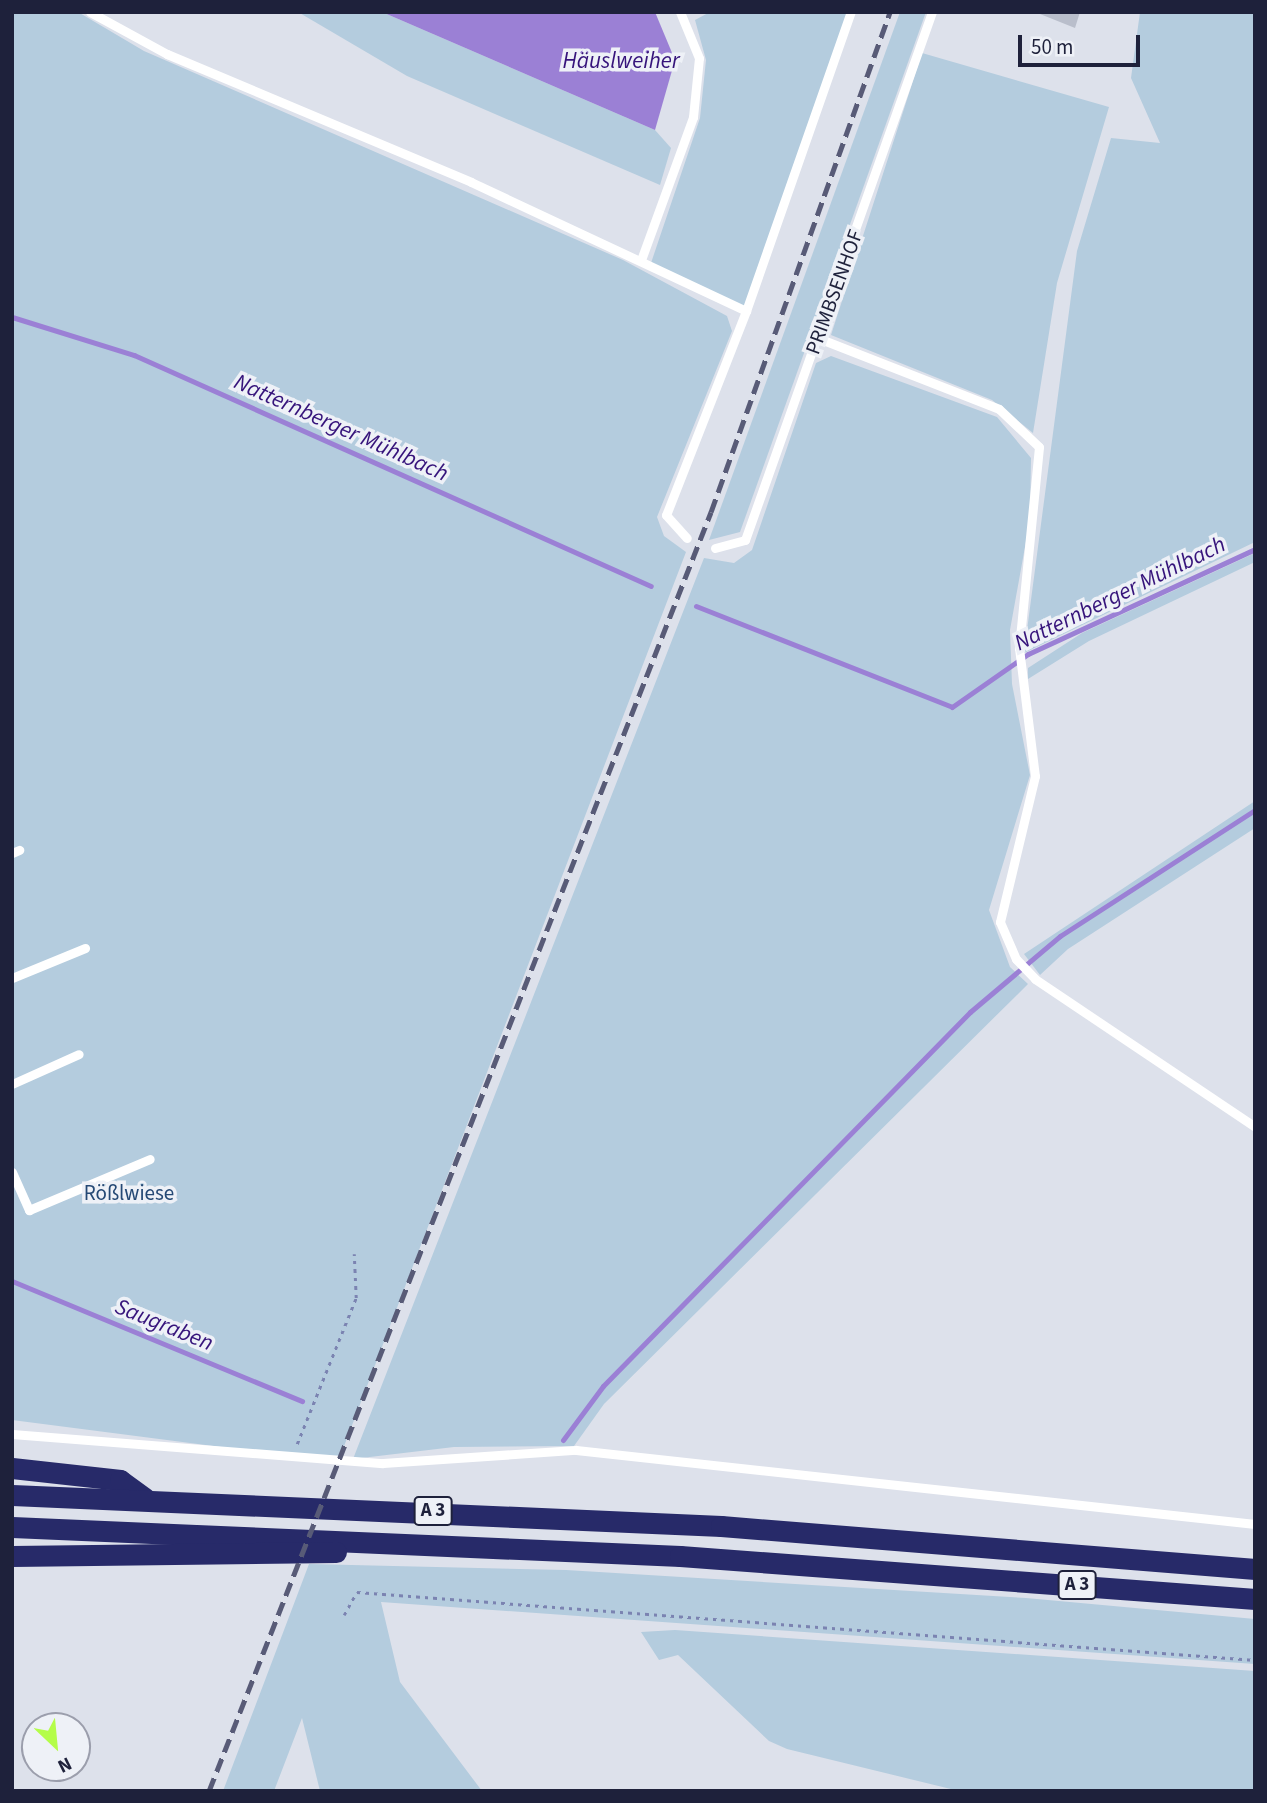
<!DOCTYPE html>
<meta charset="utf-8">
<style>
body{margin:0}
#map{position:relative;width:1267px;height:1803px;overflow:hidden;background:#dde1eb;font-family:"Source Sans 3",sans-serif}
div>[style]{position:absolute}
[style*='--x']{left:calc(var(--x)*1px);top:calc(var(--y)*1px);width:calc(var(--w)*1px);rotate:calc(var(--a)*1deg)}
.green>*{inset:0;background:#b4ccde}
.water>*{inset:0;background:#9b80d5}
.stream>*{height:5px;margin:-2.5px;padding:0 2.5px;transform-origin:2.5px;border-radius:2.5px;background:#9b80d5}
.building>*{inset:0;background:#b9becb}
.path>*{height:2.5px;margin-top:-1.25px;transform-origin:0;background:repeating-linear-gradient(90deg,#7b83b1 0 3.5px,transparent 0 8.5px)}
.lane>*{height:9px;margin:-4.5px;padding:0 4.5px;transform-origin:4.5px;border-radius:4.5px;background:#fff}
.highway>*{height:21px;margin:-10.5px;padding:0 10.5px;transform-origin:10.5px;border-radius:10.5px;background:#272a69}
.rail>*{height:5px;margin-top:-2.5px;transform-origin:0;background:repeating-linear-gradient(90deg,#585b77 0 14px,transparent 0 21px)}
span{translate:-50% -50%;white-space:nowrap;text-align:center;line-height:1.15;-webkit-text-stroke:7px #eef1f7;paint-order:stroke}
.shield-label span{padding:2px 5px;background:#eef1f7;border:2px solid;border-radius:5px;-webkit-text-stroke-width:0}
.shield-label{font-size:19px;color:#1e213b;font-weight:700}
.street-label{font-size:21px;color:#1e213b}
.park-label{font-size:21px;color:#254975}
.water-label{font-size:23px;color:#36147b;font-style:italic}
.frame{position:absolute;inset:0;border:14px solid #1e213b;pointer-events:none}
.north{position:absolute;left:21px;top:1712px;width:70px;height:70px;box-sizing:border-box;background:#eef1f7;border:2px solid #9b9eac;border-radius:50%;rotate:154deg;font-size:19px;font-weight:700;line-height:28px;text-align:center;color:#1e213b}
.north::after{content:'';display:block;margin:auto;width:24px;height:32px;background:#b4fd49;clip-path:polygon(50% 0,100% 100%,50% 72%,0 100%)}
.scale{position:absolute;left:1018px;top:35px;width:122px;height:32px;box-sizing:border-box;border:4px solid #1e213b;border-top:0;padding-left:9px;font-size:21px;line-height:24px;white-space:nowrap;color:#1e213b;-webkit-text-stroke:5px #eef1f7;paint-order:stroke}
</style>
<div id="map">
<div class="green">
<i style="clip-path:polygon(12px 12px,78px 12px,144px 51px,623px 260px,727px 316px,732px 331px,657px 517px,664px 536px,686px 552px,338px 1462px,12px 1420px)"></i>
<i style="clip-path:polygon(298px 12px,382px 12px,655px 130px,671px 148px,660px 185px,407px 76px)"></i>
<i style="clip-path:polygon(710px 12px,851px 12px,746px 311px,651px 263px,700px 118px,706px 60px,695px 20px)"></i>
<i style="clip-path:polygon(900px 12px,926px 12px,740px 532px,709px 540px)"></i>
<i style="clip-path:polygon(1140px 12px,1255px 12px,1255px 542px,1024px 653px,1077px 251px,1111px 138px,1160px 143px,1131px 78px)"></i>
<i style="clip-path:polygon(922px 53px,1109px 107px,1057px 283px,1033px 433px,992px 400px,831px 335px)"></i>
<i style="clip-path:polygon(831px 356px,997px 417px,1031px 458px,1030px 519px,1010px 630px,1012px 684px,1030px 775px,989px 910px,1010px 967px,1028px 984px,604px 1404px,574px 1446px,454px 1447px,353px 1459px,704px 558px,734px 563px,752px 550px,816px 363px)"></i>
<i style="clip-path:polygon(1255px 553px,1255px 562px,1089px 641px,1028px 679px,1028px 668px,1082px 633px)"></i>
<i style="clip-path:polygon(1255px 801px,1255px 828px,1068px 949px,1040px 975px,1024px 954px)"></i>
<i style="clip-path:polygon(309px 1564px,566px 1570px,1026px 1598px,1255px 1619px,1255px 1664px,381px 1602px,400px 1682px,482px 1791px,320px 1791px,302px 1718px,274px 1791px,223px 1791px)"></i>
<i style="clip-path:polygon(675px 1630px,1255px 1671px,1255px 1791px,959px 1791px,787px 1749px,769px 1741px,678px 1655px,659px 1660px,641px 1632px)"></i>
</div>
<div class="water">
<i style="clip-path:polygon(382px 12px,655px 12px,675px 60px,655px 130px)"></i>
</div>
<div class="stream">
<i style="--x:12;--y:317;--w:128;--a:17.3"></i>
<i style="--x:134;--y:355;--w:566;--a:24.08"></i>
<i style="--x:696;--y:606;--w:275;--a:21.5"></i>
<i style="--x:952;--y:707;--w:93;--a:-34.9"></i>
<i style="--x:1028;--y:654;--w:250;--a:-24.8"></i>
<i style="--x:12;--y:1281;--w:314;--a:22.5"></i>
<i style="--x:563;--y:1440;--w:67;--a:-53.5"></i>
<i style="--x:603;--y:1386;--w:524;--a:-45.54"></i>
<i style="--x:970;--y:1012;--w:118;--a:-40.2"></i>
<i style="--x:1060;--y:936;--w:232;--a:-32.9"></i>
</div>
<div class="building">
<i style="clip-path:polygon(1035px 12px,1080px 12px,1075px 28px)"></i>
</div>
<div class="path">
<i style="--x:297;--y:1444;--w:157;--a:-68"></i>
<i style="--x:356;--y:1298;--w:44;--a:-92.6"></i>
<i style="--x:344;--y:1615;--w:26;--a:-61"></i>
<i style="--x:357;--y:1592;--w:901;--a:4.33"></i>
</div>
<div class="lane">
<i style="--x:90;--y:12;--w:88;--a:28.6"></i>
<i style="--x:167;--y:54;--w:330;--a:22.8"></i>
<i style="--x:471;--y:182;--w:304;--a:25.1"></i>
<i style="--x:746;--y:311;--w:219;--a:111.4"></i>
<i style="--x:666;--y:515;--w:31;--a:48"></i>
<i style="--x:641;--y:260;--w:152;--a:-70"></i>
<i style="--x:693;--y:117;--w:59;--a:-84.2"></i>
<i style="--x:699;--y:58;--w:50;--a:-112.4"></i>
<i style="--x:746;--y:311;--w:317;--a:-70.7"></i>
<i style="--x:818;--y:338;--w:194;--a:21.4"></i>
<i style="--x:999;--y:409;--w:55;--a:43.5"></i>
<i style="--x:1039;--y:447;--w:202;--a:95.7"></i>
<i style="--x:1019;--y:648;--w:129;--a:82.9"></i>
<i style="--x:1035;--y:776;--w:150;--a:103.5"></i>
<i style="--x:1000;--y:922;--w:40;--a:66.6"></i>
<i style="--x:1016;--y:959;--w:28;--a:46"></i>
<i style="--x:1035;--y:979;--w:265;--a:33.9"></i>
<i style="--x:715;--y:548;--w:31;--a:-15"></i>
<i style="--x:745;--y:540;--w:560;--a:-70.5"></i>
<i style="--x:12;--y:853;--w:8;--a:-23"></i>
<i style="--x:12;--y:978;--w:79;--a:-22.3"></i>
<i style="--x:12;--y:1084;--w:73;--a:-24.1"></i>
<i style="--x:12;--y:1172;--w:42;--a:65.9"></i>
<i style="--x:29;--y:1210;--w:131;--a:-22.9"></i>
<i style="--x:12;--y:1434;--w:372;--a:4.5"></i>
<i style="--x:383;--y:1463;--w:193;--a:-3.9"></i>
<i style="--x:576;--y:1450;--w:683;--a:6.22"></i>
</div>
<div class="highway">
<i style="--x:12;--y:1468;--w:109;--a:6.3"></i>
<i style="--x:120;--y:1480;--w:31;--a:36"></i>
<i style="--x:12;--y:1495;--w:710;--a:2.5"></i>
<i style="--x:721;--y:1526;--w:536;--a:4.6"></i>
<i style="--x:12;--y:1527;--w:669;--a:2.49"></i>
<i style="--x:680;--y:1556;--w:577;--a:4.28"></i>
<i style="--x:12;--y:1556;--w:324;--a:-0.7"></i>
</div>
<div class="rail">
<i style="--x:209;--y:1791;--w:1374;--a:-68.57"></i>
<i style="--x:711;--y:512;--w:531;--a:-70.3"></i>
</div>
<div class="shield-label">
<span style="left:433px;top:1511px">A 3</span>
<span style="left:1077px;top:1585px">A 3</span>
</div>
<div class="street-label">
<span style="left:834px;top:292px;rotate:-70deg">PRIMBSENHOF</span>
</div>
<div class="park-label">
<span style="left:129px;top:1193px">Rößlwiese</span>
</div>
<div class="water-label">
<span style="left:621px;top:61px">Häuslweiher</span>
<span style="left:341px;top:428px;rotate:24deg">Natternberger Mühlbach</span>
<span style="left:1120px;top:594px;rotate:-26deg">Natternberger Mühlbach</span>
<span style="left:164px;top:1325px;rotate:22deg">Saugraben</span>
</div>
<div class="frame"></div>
<div class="north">N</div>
<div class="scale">50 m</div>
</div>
